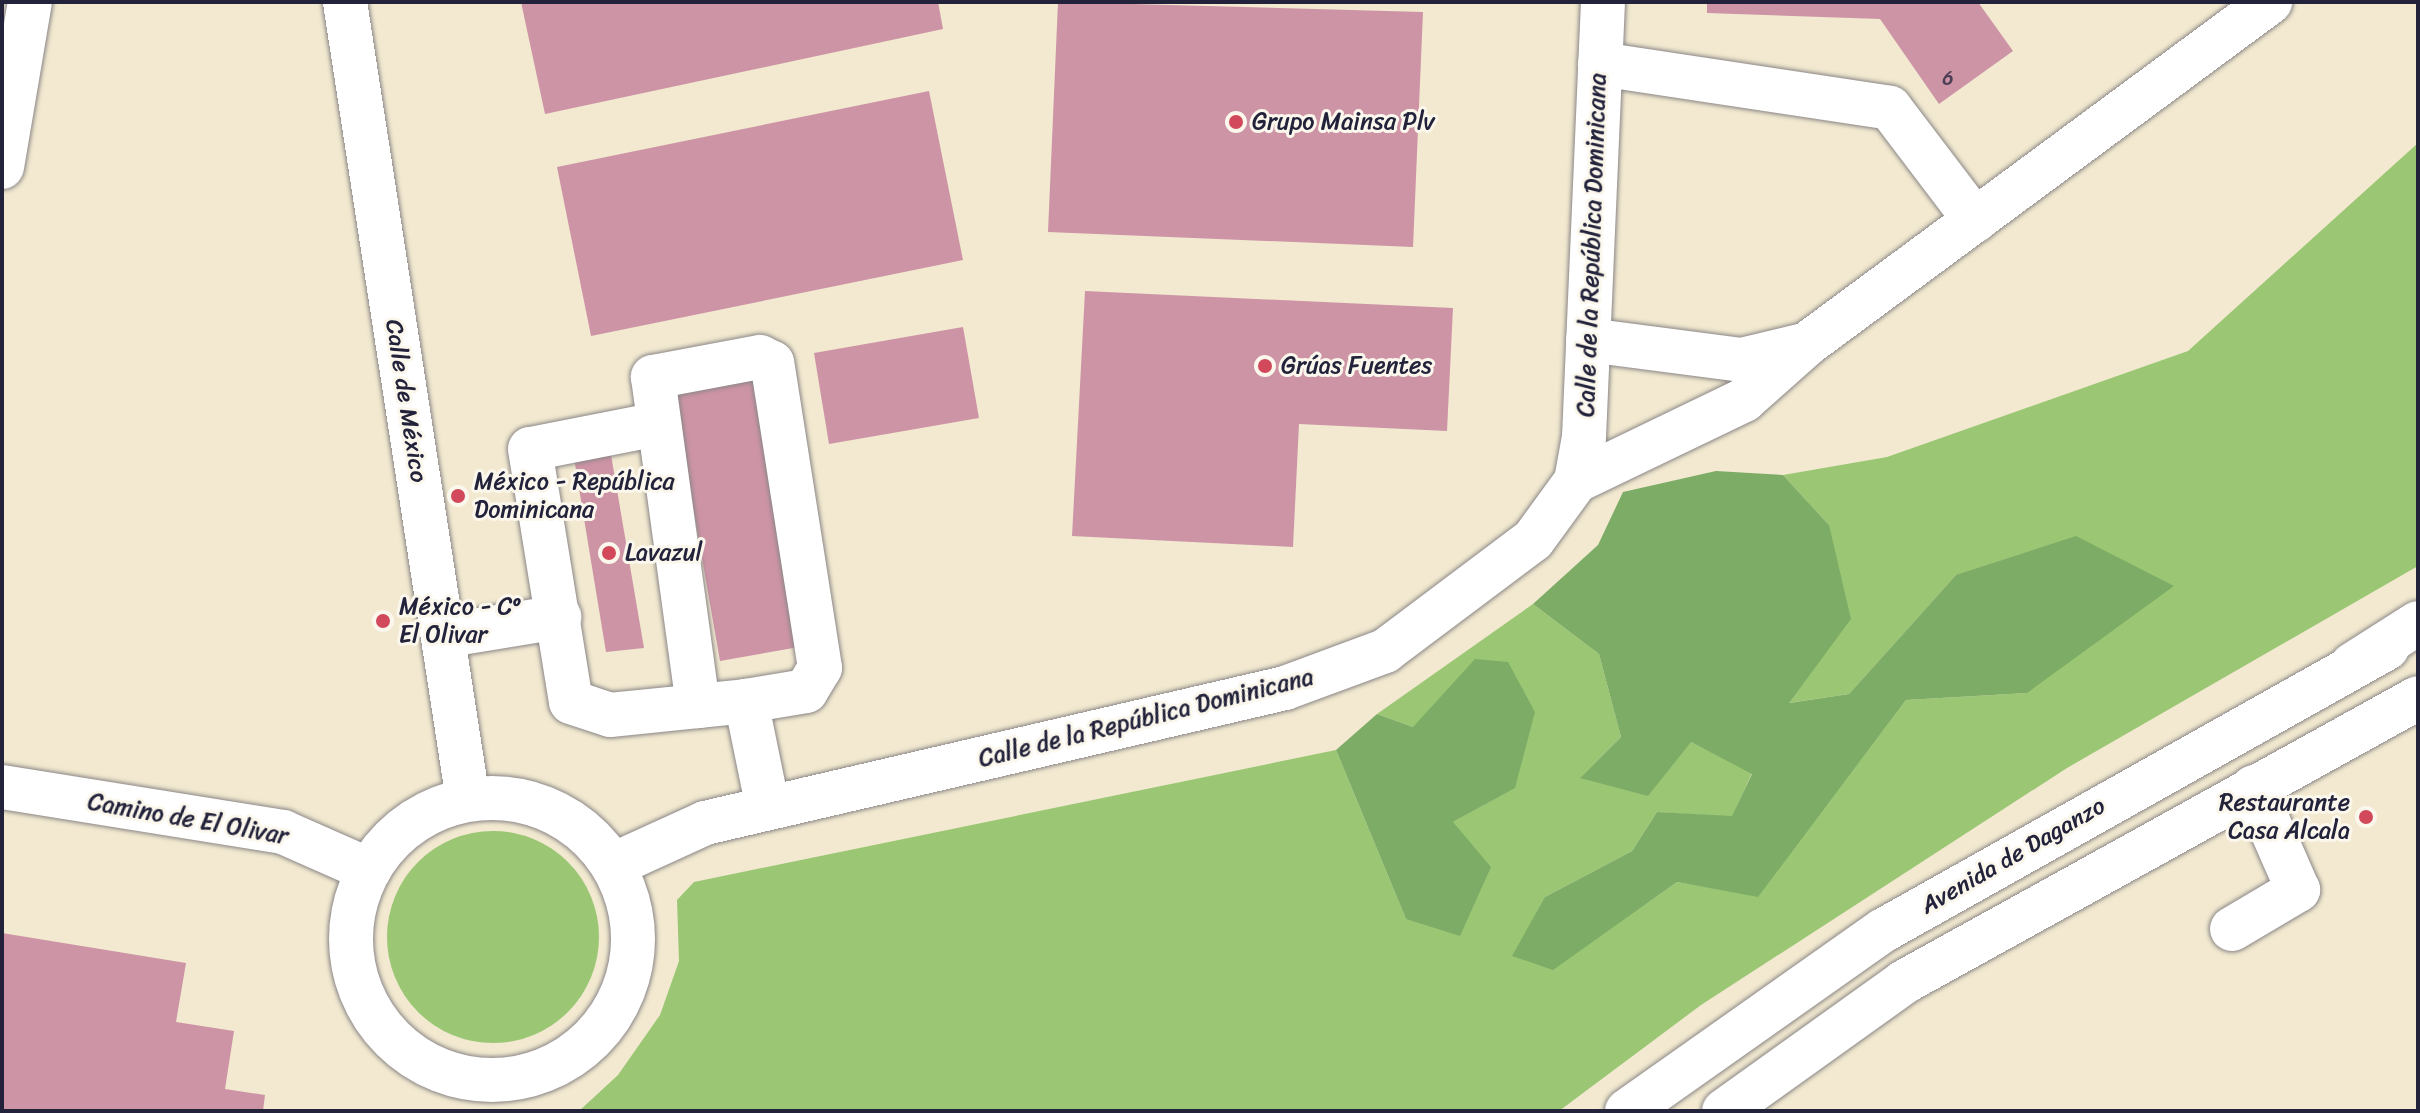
<!DOCTYPE html>
<meta charset="utf-8">
<style>
body{margin:0}
#map{position:relative;width:2420px;height:1113px;overflow:hidden;background:#f2e9d0;font-family:Sriracha,sans-serif}
div>[style]{position:absolute}
[style*='--x']{left:calc(var(--x)*1px);top:calc(var(--y)*1px);width:calc(var(--w)*1px);rotate:calc(var(--a)*1deg)}
.green>*{inset:0;background:#9bc775}
.round{border-radius:50%}
.forest>*{inset:0;background:#7cac66}
.building>*{inset:0;background:#cd94a6}
.roads{filter:drop-shadow(0 0 2px #8a8686) drop-shadow(0 0 2px #8a8686)}
.minor>*{height:44px;margin:-22px;padding:0 22px;transform-origin:22px;border-radius:22px;background:#fff}
.minor>.ring{margin:-22px;padding:0;box-sizing:content-box;background:none;border:44px solid #fff;border-radius:50%}
.major>*{height:44px;margin:-22px;padding:0 22px;transform-origin:22px;border-radius:22px;background:#fff}
.highway>*{height:44px;margin:-22px;padding:0 22px;transform-origin:22px;border-radius:22px;background:#fff}
.dots>*{width:22px;height:22px;translate:-50% -50%;box-sizing:border-box;border:4px solid #fbf7ec;border-radius:50%}
span{translate:-50% -50%;white-space:nowrap;text-align:center;line-height:1.15;-webkit-text-stroke:6px #fbf7ec;paint-order:stroke}
.number-label{font-size:20px;color:#4d3e56}
.number-label span{-webkit-text-stroke-width:0}
.poi-label{font-size:24px;color:#22223b}
.left{translate:0 -50%;text-align:left}
.right{translate:-100% -50%;text-align:right}
.street-label{font-size:24px;color:#22223b}
.frame{position:absolute;inset:0;border:4px solid #22223b;pointer-events:none}
</style>
<div id="map">
<div class="green">
<i style="clip-path:polygon(2418px 143px,2418px 566px,2067px 768px,1701px 1005px,1559px 1111px,579px 1111px,618px 1075px,660px 1015px,679px 961px,677px 900px,694px 882px,1336px 750px,1406px 919px,1453px 822px,1514px 788px,1413px 727px,1377px 714px,1533px 604px,1599px 654px,1621px 737px,1581px 777px,1691px 742px,1752px 773px,1732px 817px,1657px 812px,1632px 851px,1545px 897px,1553px 969px,1677px 882px,1758px 896px,1906px 700px,2027px 693px,1956px 575px,1849px 694px,1788px 703px,1829px 525px,1783px 475px,1887px 457px,2188px 351px)"></i>
<i class="round" style="left:387px;top:831px;width:212px;height:212px"></i>
</div>
<div class="forest">
<i style="clip-path:polygon(1716px 471px,1783px 475px,1829px 525px,1851px 619px,1789px 703px,1849px 694px,1956px 575px,2076px 536px,2174px 586px,2027px 693px,1906px 700px,1758px 897px,1677px 882px,1553px 970px,1512px 956px,1545px 897px,1632px 851px,1657px 812px,1732px 816px,1752px 774px,1691px 742px,1648px 796px,1580px 778px,1621px 737px,1599px 654px,1533px 604px,1598px 545px,1623px 492px)"></i>
<i style="clip-path:polygon(1475px 659px,1508px 662px,1535px 712px,1515px 788px,1453px 822px,1491px 867px,1460px 936px,1406px 919px,1336px 750px,1377px 714px,1413px 727px)"></i>
</div>
<div class="building">
<i style="clip-path:polygon(521px 2px,938px 2px,943px 29px,545px 114px)"></i>
<i style="clip-path:polygon(1058px 2px,1423px 12px,1413px 247px,1048px 232px)"></i>
<i style="clip-path:polygon(1707px 2px,1978px 2px,2013px 51px,1939px 104px,1880px 19px,1707px 13px)"></i>
<i style="clip-path:polygon(929px 91px,963px 260px,591px 336px,557px 167px)"></i>
<i style="clip-path:polygon(1085px 291px,1453px 308px,1447px 431px,1299px 424px,1293px 547px,1072px 536px)"></i>
<i style="clip-path:polygon(963px 327px,979px 418px,829px 444px,814px 353px)"></i>
<i style="clip-path:polygon(752px 373px,799px 647px,720px 661px,672px 387px)"></i>
<i style="clip-path:polygon(610px 449px,644px 648px,606px 652px,574px 458px)"></i>
<i style="clip-path:polygon(2px 933px,186px 963px,176px 1022px,234px 1031px,225px 1089px,265px 1095px,263px 1111px,2px 1111px)"></i>
</div>
<div class="roads">
<div class="minor">
<i style="--x:345;--y:2;--w:807;--a:81.24"></i>
<i style="--x:1600;--y:64;--w:293;--a:8.6"></i>
<i style="--x:1890;--y:108;--w:141;--a:52.8"></i>
<i style="--x:2;--y:167;--w:167;--a:-80.4"></i>
<i style="--x:1588;--y:340;--w:155;--a:7.4"></i>
<i style="--x:1742;--y:360;--w:60;--a:-13.6"></i>
<i style="--x:658;--y:424;--w:130;--a:168.9"></i>
<i style="--x:530;--y:449;--w:256;--a:80.8"></i>
<i style="--x:571;--y:702;--w:41;--a:18.4"></i>
<i style="--x:610;--y:715;--w:88;--a:-5.8"></i>
<i style="--x:698;--y:706;--w:48;--a:-5.9"></i>
<i style="--x:746;--y:701;--w:61;--a:-9.5"></i>
<i style="--x:806;--y:691;--w:27;--a:-59"></i>
<i style="--x:820;--y:668;--w:309;--a:-98.9"></i>
<i style="--x:772;--y:363;--w:13;--a:-153"></i>
<i style="--x:760;--y:357;--w:109;--a:169.4"></i>
<i style="--x:653;--y:377;--w:332;--a:82.2"></i>
<i style="--x:1576;--y:481;--w:187;--a:-25.7"></i>
<i style="--x:1744;--y:400;--w:84;--a:-41.6"></i>
<i style="--x:1807;--y:344;--w:576;--a:-36.45"></i>
<i style="--x:443;--y:636;--w:118;--a:-9.3"></i>
<i style="--x:746;--y:701;--w:109;--a:78.4"></i>
<i style="--x:2;--y:787;--w:285;--a:9.1"></i>
<i style="--x:283;--y:832;--w:94;--a:23.8"></i>
<i class="ring" style="left:351px;top:798px;width:238px;height:238px"></i>
<i style="--x:613;--y:865;--w:101;--a:-24.5"></i>
<i style="--x:705;--y:823;--w:596;--a:-13.1"></i>
<i style="--x:1285;--y:688;--w:107;--a:-20.3"></i>
<i style="--x:1385;--y:651;--w:185;--a:-36.9"></i>
<i style="--x:1533;--y:540;--w:73;--a:-53.9"></i>
<i style="--x:1576;--y:481;--w:45;--a:-79.7"></i>
<i style="--x:1584;--y:437;--w:435;--a:-87.5"></i>
<i style="--x:2232;--y:929;--w:77;--a:-30.6"></i>
<i style="--x:2298;--y:890;--w:112;--a:-113.6"></i>
</div>
<div class="major">
<i style="--x:1627;--y:1111;--w:314;--a:-35.2"></i>
<i style="--x:1884;--y:930;--w:577;--a:-29.28"></i>
<i style="--x:1724;--y:1111;--w:221;--a:-35.6"></i>
<i style="--x:1904;--y:982;--w:587;--a:-28.92"></i>
</div>
<div class="highway">
<i style="--x:2352;--y:665;--w:78;--a:-32.5"></i>
</div>
</div>
<div class="dots">
<i style="left:1236px;top:122px;background:#d1495b"></i>
<i style="left:1265px;top:366px;background:#d1495b"></i>
<i style="left:458px;top:496px;background:#d1495b"></i>
<i style="left:609px;top:553px;background:#d1495b"></i>
<i style="left:383px;top:621px;background:#d1495b"></i>
<i style="left:2366px;top:817px;background:#d1495b"></i>
</div>
<div class="number-label">
<span style="left:1948px;top:78px">6</span>
</div>
<div class="poi-label">
<span class="left" style="left:1252px;top:122px">Grupo Mainsa Plv</span>
<span class="left" style="left:1281px;top:366px">Grúas Fuentes</span>
<span class="left" style="left:474px;top:496px">México - República<br>Dominicana</span>
<span class="left" style="left:625px;top:553px">Lavazul</span>
<span class="left" style="left:399px;top:621px">México - Cº<br>El Olivar</span>
<span class="right" style="left:2350px;top:817px">Restaurante<br>Casa Alcala</span>
</div>
<div class="street-label">
<span style="left:1592px;top:245px;rotate:-88deg">Calle de la República Dominicana</span>
<span style="left:406px;top:401px;rotate:81deg">Calle de México</span>
<span style="left:1146px;top:718px;rotate:-14deg">Calle de la República Dominicana</span>
<span style="left:188px;top:819px;rotate:10deg">Camino de El Olivar</span>
<span style="left:2013px;top:856px;rotate:-30deg">Avenida de Daganzo</span>
</div>
<div class="frame"></div>
</div>
